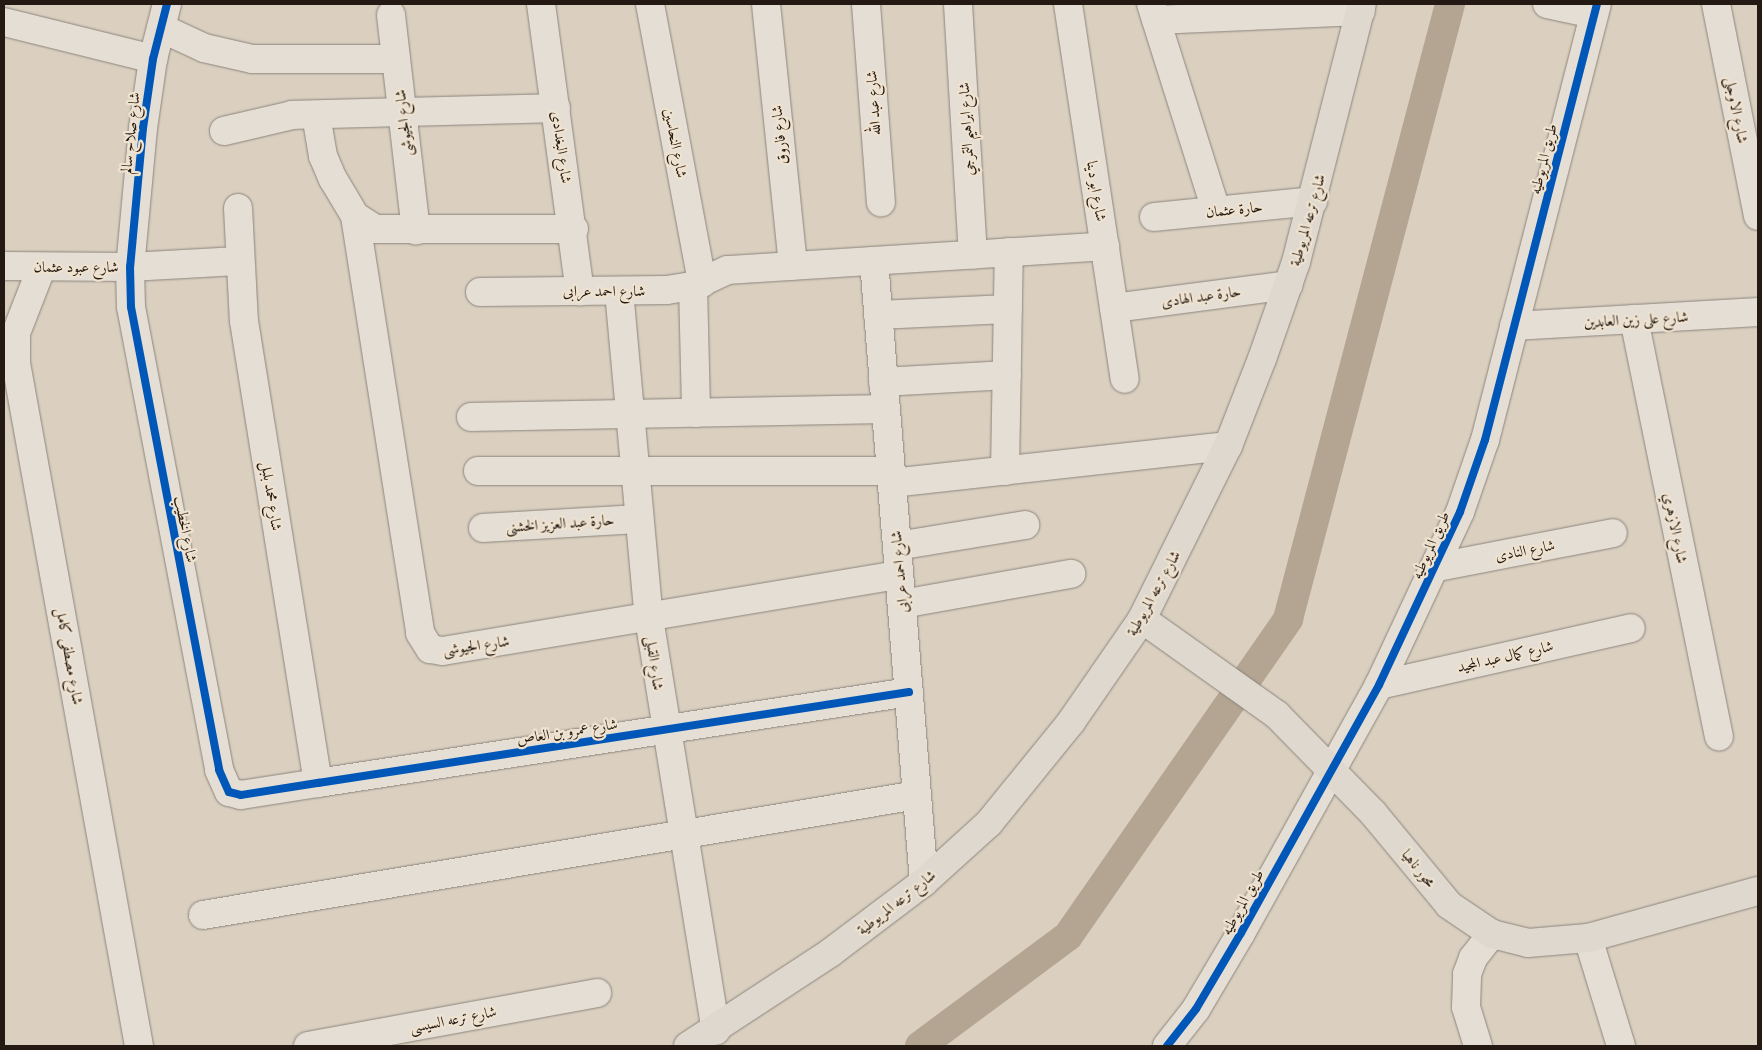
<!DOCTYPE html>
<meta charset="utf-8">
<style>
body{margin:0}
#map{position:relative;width:1762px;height:1050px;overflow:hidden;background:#dbd0c0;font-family:"Gentium Book Plus",Amiri,serif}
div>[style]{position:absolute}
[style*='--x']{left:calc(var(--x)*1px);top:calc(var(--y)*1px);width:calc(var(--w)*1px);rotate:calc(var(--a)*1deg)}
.canal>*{height:30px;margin:-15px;padding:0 15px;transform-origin:15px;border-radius:15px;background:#b4a592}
.roads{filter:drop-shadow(0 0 1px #8c857c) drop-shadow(0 0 1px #8c857c)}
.minor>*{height:28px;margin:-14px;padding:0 14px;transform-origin:14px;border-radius:14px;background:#e4ded5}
.major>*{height:28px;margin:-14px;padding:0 14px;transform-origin:14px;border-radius:14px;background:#ded8ce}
.cycleway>*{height:8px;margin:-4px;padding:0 4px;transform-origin:4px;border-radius:4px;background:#0057b8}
span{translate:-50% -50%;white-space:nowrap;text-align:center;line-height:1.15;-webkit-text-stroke:4.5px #efe2cf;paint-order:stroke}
.street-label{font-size:15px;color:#241a13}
.frame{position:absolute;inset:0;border:5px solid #241a13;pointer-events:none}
</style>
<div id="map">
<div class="canal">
<i style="--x:920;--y:1046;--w:184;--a:-36.6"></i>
<i style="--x:1068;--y:936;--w:386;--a:-55.2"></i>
<i style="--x:1288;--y:619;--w:636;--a:-75.24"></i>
</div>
<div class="roads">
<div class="minor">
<i style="--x:167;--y:4;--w:57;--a:104.3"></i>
<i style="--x:153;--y:59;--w:70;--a:98.2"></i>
<i style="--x:143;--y:128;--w:140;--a:95.3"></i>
<i style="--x:130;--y:267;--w:40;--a:88.6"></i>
<i style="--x:131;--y:307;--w:471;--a:79.2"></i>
<i style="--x:219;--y:770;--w:24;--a:66"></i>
<i style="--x:229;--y:792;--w:12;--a:14"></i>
<i style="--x:241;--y:795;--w:78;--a:-8.9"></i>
<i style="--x:318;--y:783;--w:598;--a:-8.75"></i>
<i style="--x:541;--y:4;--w:290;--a:82.3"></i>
<i style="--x:650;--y:4;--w:284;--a:79.4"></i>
<i style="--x:766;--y:4;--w:263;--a:84.1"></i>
<i style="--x:866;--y:4;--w:199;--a:85.7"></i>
<i style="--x:958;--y:4;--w:251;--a:86.6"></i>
<i style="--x:1068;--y:4;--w:379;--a:81.4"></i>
<i style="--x:1151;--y:4;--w:216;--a:72.5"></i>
<i style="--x:1547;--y:4;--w:48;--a:12"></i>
<i style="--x:1716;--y:4;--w:216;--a:78.8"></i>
<i style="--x:391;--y:15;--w:217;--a:83.4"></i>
<i style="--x:1156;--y:20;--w:205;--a:-2.5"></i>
<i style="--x:4;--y:22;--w:154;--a:13.9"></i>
<i style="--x:161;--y:28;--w:47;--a:24.9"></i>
<i style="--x:204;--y:48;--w:49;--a:12.9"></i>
<i style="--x:252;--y:59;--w:144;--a:0"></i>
<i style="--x:316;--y:115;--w:42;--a:80.3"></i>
<i style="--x:323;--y:156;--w:25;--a:67"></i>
<i style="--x:333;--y:179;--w:43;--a:59.3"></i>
<i style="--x:355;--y:216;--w:24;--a:33"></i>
<i style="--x:375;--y:229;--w:199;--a:0"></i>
<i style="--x:224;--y:131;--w:70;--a:-13.2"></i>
<i style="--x:292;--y:115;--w:264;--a:-1.5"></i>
<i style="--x:238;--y:208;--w:113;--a:87"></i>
<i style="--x:244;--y:321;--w:468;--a:80.9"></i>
<i style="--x:355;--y:216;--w:422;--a:81.1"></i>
<i style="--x:420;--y:633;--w:19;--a:58"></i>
<i style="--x:430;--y:649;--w:13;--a:9"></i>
<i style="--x:443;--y:651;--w:462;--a:-9.5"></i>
<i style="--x:1154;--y:217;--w:160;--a:-5.7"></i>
<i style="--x:874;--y:261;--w:623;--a:85.4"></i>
<i style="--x:4;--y:266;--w:126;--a:0.5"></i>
<i style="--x:130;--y:267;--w:108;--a:-3.2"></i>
<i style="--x:41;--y:269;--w:69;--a:111.3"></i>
<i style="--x:16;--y:333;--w:30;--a:90"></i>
<i style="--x:16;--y:363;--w:694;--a:79.79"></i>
<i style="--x:693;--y:286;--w:127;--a:88.6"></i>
<i style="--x:619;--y:291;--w:328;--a:84.8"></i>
<i style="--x:649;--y:618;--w:418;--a:80.8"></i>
<i style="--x:480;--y:292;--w:187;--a:-0.6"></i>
<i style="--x:667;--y:290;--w:26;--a:-9"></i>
<i style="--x:693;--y:286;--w:38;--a:-25"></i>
<i style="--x:728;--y:270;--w:378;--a:-3.6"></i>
<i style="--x:1114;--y:308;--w:176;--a:-7.5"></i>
<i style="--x:878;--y:315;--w:130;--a:-2.6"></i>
<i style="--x:1634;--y:319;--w:426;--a:78.5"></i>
<i style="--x:1514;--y:326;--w:244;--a:-3.3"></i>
<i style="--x:883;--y:382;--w:124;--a:-3.2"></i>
<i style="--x:471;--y:417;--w:415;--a:-1.1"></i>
<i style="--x:478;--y:471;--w:413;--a:0"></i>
<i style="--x:1005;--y:471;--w:219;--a:-89"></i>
<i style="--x:892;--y:483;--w:338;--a:-6.3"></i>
<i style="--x:483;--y:528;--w:155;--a:-3.3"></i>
<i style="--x:897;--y:546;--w:130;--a:-9.3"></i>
<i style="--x:1437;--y:567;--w:179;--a:-10.9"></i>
<i style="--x:902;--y:604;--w:172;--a:-10.1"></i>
<i style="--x:1379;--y:685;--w:258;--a:-12.7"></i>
<i style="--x:203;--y:915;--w:724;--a:-9.54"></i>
<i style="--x:1588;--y:938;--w:113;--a:73"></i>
<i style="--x:308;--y:1046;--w:294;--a:-10.4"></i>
<i style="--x:1167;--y:1046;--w:47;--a:-51.9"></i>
<i style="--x:1196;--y:1009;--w:88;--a:-59.4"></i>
<i style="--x:1241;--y:933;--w:284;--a:-60.9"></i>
<i style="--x:1379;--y:685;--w:191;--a:-64.9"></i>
<i style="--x:1460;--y:512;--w:76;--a:-70.9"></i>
<i style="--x:1485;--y:440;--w:450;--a:-75.6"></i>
<i style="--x:1478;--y:1046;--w:41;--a:-107.1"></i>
<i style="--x:1466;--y:1007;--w:33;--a:-88"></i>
<i style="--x:1467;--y:974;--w:17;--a:-69"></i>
<i style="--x:1473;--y:958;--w:31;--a:-52"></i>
</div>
<div class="major">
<i style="--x:1142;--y:619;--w:166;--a:35.4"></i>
<i style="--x:1277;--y:715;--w:137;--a:45.6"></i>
<i style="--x:1373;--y:813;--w:119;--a:50.4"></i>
<i style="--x:1449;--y:905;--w:52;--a:34"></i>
<i style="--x:1492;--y:934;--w:37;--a:14"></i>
<i style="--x:1528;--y:943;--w:60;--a:-4.8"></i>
<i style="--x:1588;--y:938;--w:176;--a:-15.5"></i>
<i style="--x:688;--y:1046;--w:170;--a:-33.2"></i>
<i style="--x:830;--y:953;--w:118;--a:-37.1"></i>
<i style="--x:924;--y:882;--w:88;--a:-42.2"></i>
<i style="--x:989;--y:823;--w:130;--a:-50.9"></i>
<i style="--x:1071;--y:722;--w:125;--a:-55.4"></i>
<i style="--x:1142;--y:619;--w:193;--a:-63.6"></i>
<i style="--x:1228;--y:446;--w:93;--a:-68.7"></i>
<i style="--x:1262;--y:359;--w:103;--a:-70.7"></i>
<i style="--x:1296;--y:262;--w:266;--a:-75.7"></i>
</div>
</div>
<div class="cycleway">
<i style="--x:167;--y:4;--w:57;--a:104.3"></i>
<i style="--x:153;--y:59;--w:70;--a:98.2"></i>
<i style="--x:143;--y:128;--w:140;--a:95.3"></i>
<i style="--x:130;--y:267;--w:40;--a:88.6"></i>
<i style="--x:131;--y:307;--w:471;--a:79.2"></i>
<i style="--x:219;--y:770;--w:24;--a:66"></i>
<i style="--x:229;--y:792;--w:12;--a:14"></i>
<i style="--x:241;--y:795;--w:78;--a:-8.9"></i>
<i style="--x:318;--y:783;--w:598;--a:-8.75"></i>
<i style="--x:1167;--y:1046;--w:47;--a:-51.9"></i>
<i style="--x:1196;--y:1009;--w:88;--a:-59.4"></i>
<i style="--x:1241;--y:933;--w:284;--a:-60.9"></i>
<i style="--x:1379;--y:685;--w:191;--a:-64.9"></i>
<i style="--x:1460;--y:512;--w:76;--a:-70.9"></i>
<i style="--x:1485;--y:440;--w:450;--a:-75.6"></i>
</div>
<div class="street-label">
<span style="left:873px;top:103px;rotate:-94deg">شارع عبد الله</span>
<span style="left:1737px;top:110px;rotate:79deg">شارع الاوجلى</span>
<span style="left:403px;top:123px;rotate:-96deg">شارع الجيوشى</span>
<span style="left:966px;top:129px;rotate:-93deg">شارع ابراهيم التمرجي</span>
<span style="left:130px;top:133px;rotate:-84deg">شارع صلاح سالم</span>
<span style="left:779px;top:135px;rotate:-96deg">شارع فاروق</span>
<span style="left:676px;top:143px;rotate:79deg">شارع النحاسين</span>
<span style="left:562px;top:147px;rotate:82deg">شارع البغدادى</span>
<span style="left:1543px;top:159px;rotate:-76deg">طريق المريوطيه</span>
<span style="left:1097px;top:191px;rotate:81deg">شارع ابو دينا</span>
<span style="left:1234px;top:209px;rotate:-6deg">حارة عثمان</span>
<span style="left:1307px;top:220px;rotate:-74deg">شارع ترعه المريوطية</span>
<span style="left:76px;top:267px">شارع عبود عثمان</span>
<span style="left:604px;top:291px">شارع احمد عرابى</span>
<span style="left:1201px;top:296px;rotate:-8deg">حارة عبد الهادى</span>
<span style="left:1636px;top:319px;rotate:-3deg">شارع على زين العابدين</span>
<span style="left:272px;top:496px;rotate:81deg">شارع محمد بلبل</span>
<span style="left:560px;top:523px;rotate:-4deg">حارة عبد العزيز الخشنى</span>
<span style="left:1676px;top:528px;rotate:79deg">شارع الازهري</span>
<span style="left:186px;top:529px;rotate:79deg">شارع الخطيب</span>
<span style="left:1430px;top:545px;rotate:-66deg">طريق المريوطيه</span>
<span style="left:1525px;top:550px;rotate:-11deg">شارع النادى</span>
<span style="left:899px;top:572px;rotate:-95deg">شارع احمد عرابى</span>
<span style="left:1153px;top:593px;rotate:-61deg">شارع ترعه المريوطية</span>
<span style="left:476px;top:645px;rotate:-8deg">شارع الجيوشى</span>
<span style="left:70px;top:656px;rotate:80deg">شارع مصطفى كامل</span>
<span style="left:1505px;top:656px;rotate:-13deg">شارع كمال عبد المجيد</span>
<span style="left:655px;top:663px;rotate:82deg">شارع القبلى</span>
<span style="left:567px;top:731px;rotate:-9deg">شارع عمرو بن العاص</span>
<span style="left:1419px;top:868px;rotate:51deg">محور ناهيا</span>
<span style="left:896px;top:902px;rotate:-38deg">شارع ترعه المريوطية</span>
<span style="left:1242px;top:902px;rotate:-61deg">طريق المريوطيه</span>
<span style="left:453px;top:1019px;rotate:-11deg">شارع ترعه السيسى</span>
</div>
<div class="frame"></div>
</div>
